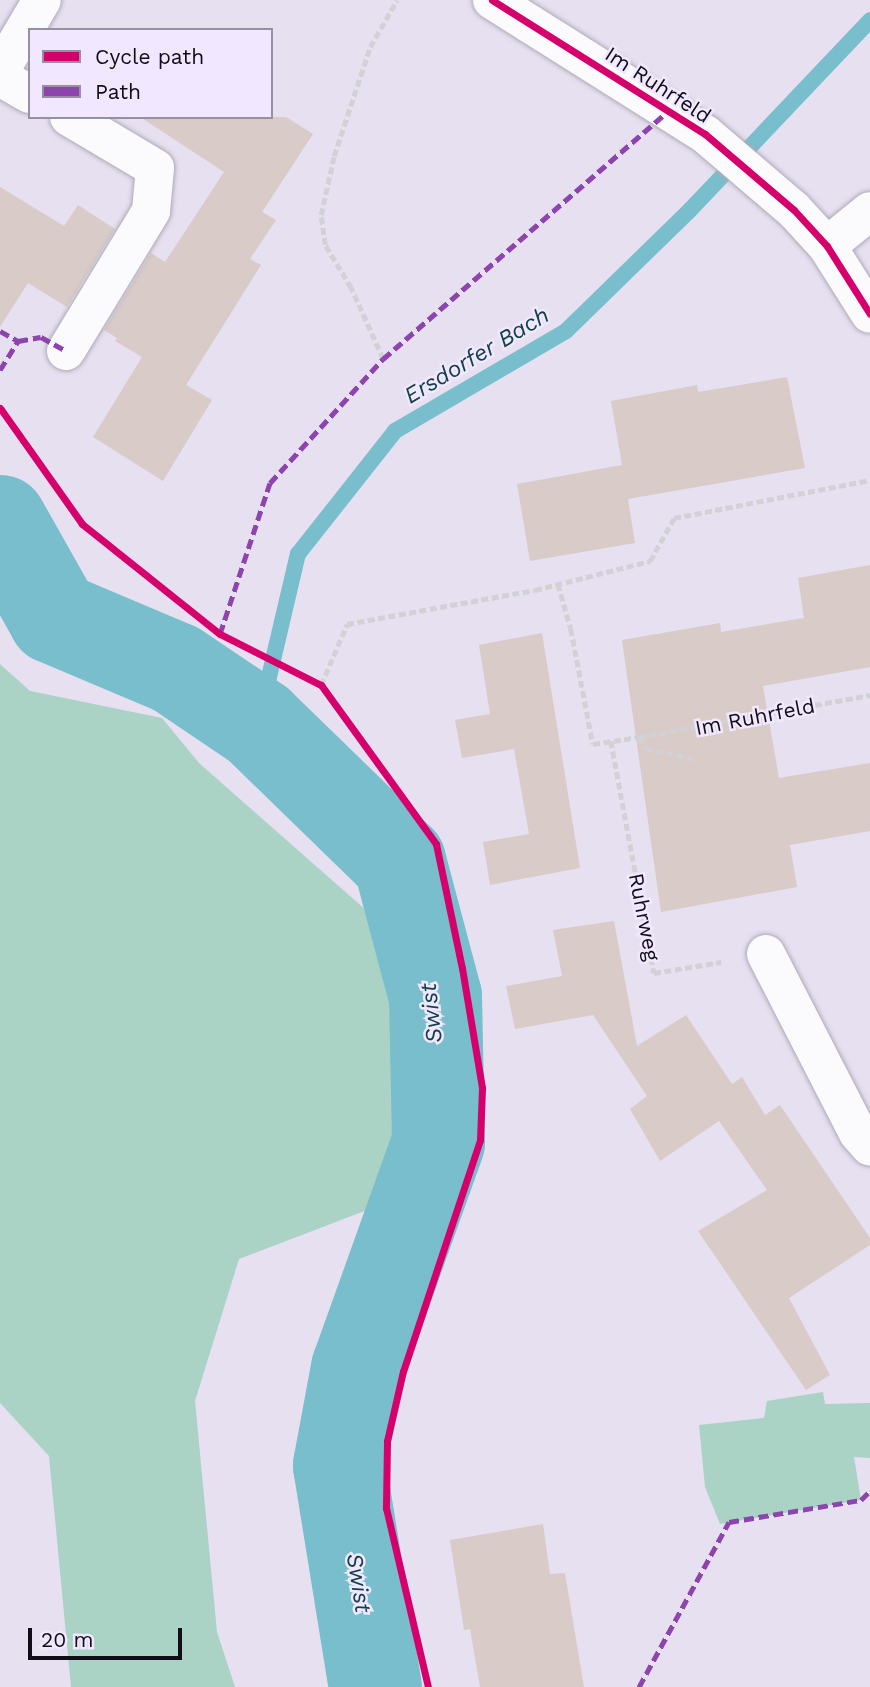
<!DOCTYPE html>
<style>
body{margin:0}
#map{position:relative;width:870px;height:1687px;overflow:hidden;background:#e6e0f0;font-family:"Work Sans",sans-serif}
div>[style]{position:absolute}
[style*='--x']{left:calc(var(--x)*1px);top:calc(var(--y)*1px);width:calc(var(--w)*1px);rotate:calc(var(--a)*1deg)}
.green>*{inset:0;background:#aad2c5}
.stream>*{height:16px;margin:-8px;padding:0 8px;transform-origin:8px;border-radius:8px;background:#79becc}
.river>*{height:93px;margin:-46.5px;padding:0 46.5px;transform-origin:46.5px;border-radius:46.5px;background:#79becc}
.building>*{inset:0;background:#d8cbc8}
.path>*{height:4.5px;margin-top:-2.25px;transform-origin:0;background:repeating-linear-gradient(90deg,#d2d1d5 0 7px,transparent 0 10.5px)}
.roads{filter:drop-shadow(0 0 2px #afaab7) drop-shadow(0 0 2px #afaab7)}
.street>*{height:38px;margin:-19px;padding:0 19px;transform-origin:19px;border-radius:19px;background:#fbfafd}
.quiet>*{height:5px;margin-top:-2.5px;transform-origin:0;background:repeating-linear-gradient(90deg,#8e44ad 0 10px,transparent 0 15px)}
.cycleway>*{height:7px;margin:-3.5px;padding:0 3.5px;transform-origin:3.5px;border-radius:3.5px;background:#d6006c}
span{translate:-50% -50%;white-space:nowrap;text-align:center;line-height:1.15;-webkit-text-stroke:5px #f1e8ff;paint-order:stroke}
.street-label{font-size:21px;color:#110d16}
.water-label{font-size:23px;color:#114046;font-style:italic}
.legend{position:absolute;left:28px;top:28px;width:245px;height:91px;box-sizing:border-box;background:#f1e8ff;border:2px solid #9790a2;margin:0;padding:9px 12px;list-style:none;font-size:21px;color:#110d16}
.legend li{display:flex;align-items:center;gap:14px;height:35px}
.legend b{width:35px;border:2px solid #9790a2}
.scale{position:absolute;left:28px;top:1628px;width:154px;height:32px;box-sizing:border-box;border:4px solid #110d16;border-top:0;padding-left:9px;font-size:21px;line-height:24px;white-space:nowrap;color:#110d16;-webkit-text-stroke:5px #f1e8ff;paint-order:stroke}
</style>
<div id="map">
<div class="green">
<i style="clip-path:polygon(0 664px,30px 691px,162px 718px,199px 763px,392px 933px,396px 1199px,239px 1259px,195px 1401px,217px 1632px,235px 1687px,71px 1687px,49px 1456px,0 1403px)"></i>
<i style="clip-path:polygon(823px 1392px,825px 1404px,870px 1403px,870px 1458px,854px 1457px,861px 1500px,720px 1524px,705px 1487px,699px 1425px,764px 1418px,767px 1401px)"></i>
</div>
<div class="stream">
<i style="--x:258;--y:724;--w:175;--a:-76.8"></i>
<i style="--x:298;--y:554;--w:157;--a:-51.7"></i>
<i style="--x:395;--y:431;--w:198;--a:-30.3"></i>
<i style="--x:566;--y:331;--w:173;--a:-44.3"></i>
<i style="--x:690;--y:210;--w:262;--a:-46.5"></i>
</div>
<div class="river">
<i style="--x:0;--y:521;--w:110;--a:60.6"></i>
<i style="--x:54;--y:617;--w:131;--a:22.9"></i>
<i style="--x:175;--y:668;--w:100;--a:34"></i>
<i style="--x:258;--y:724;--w:197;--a:44.2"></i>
<i style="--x:399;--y:861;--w:140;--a:75.1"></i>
<i style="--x:435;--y:996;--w:146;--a:88.8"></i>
<i style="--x:438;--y:1142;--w:240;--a:109.7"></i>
<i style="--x:357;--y:1368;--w:99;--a:100.5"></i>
<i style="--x:339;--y:1465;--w:225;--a:80.8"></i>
</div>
<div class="building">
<i style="clip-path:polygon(140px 117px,286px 117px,313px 134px,262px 212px,276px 220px,250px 259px,261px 265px,186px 385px,212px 400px,163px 481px,93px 437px,142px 357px,115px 341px,117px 338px,104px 330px,151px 253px,165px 262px,224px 172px)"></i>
<i style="clip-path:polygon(0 187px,64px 226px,78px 205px,115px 229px,67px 307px,28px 283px,0 327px)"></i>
<i style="clip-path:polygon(787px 377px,805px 468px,628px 499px,635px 543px,530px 561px,517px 484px,622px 465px,611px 401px,697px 385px,698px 392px)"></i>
<i style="clip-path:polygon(870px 565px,870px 667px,763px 686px,779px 778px,870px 763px,870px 831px,790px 845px,797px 887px,661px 912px,622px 640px,720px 623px,721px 632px,804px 618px,798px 578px)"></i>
<i style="clip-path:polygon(542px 633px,580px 868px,490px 885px,483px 842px,529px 834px,514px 749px,462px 758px,455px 720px,490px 714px,479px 645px)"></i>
<i style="clip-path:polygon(614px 921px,637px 1046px,686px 1015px,732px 1084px,742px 1077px,765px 1115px,780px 1105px,870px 1238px,870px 1245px,789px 1298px,830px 1375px,806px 1390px,698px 1231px,767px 1190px,719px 1121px,660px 1161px,630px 1109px,647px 1096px,593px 1015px,515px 1029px,506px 986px,562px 976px,553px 930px)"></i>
<i style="clip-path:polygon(543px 1524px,550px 1574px,565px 1573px,584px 1687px,480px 1687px,470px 1629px,464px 1630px,450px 1540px)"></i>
</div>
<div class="path">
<i style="--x:383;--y:359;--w:78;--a:-114.3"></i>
<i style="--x:351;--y:288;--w:50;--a:-121.2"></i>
<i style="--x:325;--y:245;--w:30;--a:-98"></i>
<i style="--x:321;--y:215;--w:60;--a:-77.6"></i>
<i style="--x:334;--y:156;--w:115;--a:-71.7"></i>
<i style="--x:370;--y:47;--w:54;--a:-60.1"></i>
<i style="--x:558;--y:584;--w:47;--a:73.9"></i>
<i style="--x:571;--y:629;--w:117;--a:79.2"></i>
<i style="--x:593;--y:744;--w:47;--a:-8.7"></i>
<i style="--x:639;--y:737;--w:14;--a:60"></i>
<i style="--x:646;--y:749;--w:51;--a:11.3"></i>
<i style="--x:321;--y:685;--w:66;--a:-66.9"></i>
<i style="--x:347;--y:624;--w:191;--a:-10.3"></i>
<i style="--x:535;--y:590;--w:119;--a:-14.2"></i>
<i style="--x:650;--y:561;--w:49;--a:-60.8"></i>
<i style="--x:674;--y:518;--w:200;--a:-11"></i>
<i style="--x:639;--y:737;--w:235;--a:-10.3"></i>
<i style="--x:611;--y:741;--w:236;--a:79.5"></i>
<i style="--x:654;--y:973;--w:68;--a:-9.3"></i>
</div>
<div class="roads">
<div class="street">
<i style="--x:492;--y:0;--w:252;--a:32.2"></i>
<i style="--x:705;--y:134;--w:117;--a:40.5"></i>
<i style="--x:794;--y:210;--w:49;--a:47.5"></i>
<i style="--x:827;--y:246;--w:80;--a:57.7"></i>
<i style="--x:0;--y:71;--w:82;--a:-59.4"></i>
<i style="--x:0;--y:77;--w:34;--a:30"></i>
<i style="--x:827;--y:246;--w:55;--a:-39.1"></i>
<i style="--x:66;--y:351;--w:164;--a:-58.7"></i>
<i style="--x:151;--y:211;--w:43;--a:-84.7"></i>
<i style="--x:155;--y:168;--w:100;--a:-149.3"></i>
<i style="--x:766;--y:954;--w:201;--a:62.8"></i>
<i style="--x:858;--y:1133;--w:18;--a:49"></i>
</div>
</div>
<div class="quiet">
<i style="--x:0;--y:331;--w:21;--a:29"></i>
<i style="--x:18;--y:341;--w:23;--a:-10"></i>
<i style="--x:41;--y:337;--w:29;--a:29"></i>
<i style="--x:0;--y:370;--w:34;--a:-58"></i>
<i style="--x:220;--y:634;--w:159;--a:-71.7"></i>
<i style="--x:270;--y:483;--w:168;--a:-47.7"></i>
<i style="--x:383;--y:359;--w:378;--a:-41"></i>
<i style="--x:639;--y:1687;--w:188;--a:-61.4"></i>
<i style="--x:729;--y:1522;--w:134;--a:-9.5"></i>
<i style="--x:861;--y:1500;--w:13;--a:-45"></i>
</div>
<div class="cycleway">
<i style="--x:492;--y:0;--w:252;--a:32.2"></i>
<i style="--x:705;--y:134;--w:117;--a:40.5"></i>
<i style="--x:794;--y:210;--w:49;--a:47.5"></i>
<i style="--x:827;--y:246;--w:80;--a:57.7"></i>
<i style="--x:0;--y:408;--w:142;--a:54.7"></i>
<i style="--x:82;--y:524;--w:176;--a:38.6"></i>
<i style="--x:220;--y:634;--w:113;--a:26.8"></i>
<i style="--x:321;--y:685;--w:196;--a:54.1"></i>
<i style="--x:436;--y:844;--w:127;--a:78.2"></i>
<i style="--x:462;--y:968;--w:122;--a:80.5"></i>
<i style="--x:482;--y:1088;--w:52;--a:92.2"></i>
<i style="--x:480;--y:1140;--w:243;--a:108.4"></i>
<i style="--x:403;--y:1371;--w:72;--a:102.9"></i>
<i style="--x:387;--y:1441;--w:67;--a:90.9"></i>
<i style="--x:386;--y:1508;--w:184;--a:76.8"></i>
</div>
<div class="street-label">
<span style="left:658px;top:85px;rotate:33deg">Im Ruhrfeld</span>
<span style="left:755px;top:717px;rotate:-11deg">Im Ruhrfeld</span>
<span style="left:644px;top:917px;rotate:79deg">Ruhrweg</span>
</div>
<div class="water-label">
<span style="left:477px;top:356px;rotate:-31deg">Ersdorfer Bach</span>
<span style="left:432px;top:1013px;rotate:-96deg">Swist</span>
<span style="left:358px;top:1583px;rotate:81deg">Swist</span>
</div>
<ul class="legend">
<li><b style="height:9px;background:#d6006c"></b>Cycle path</li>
<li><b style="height:9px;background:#8e44ad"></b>Path</li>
</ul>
<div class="scale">20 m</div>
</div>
